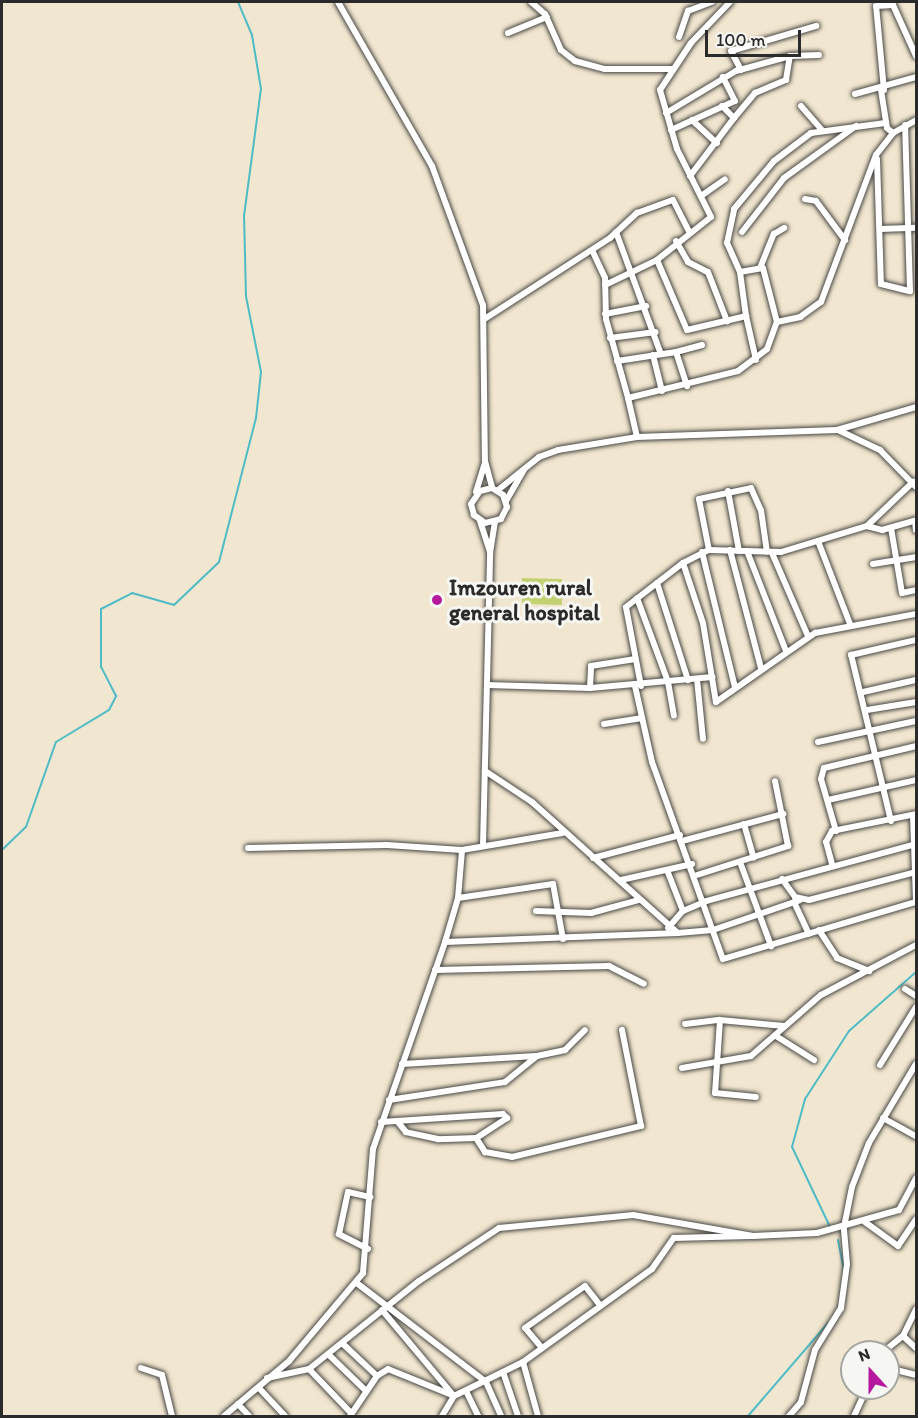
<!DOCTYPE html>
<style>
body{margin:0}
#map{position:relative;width:918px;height:1418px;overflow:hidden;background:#f1e6cf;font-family:Itim,sans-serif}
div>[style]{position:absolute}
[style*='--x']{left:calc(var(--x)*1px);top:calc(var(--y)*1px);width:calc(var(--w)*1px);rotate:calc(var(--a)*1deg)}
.green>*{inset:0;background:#c4d172}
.stream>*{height:2px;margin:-1px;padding:0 1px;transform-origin:1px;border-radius:1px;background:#4ebcc6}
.roads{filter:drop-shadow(0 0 2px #494744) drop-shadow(0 0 2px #494744)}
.street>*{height:6px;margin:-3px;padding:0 3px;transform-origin:3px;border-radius:3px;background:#fff}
.dots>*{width:16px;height:16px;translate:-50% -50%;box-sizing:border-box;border:3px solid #f6f6f2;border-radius:50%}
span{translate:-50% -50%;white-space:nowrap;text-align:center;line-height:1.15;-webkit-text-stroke:6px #f6f6f2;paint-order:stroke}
.poi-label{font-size:22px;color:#2b2b2b;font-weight:700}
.left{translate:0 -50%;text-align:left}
.frame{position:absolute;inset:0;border:3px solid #2b2b2b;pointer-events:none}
.north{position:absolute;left:840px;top:1340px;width:60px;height:60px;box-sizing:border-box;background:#f6f6f2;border:2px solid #a5a5a2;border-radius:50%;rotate:339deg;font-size:16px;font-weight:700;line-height:24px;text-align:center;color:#2b2b2b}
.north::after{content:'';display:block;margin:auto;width:21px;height:27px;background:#b5179e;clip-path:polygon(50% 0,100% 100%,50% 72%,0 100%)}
.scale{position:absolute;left:705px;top:30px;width:96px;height:27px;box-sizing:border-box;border:3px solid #2b2b2b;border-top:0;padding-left:8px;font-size:18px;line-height:21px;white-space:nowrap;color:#2b2b2b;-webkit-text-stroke:4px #f6f6f2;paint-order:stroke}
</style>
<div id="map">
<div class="green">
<i style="clip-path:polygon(522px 578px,562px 579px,562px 605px,522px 604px)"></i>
</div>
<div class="stream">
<i style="--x:2;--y:850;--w:33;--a:-44"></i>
<i style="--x:26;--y:827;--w:90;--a:-70.6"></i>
<i style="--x:56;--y:742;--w:62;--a:-31.1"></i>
<i style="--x:109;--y:710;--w:16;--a:-63"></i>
<i style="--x:116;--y:696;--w:33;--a:-117"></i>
<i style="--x:101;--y:667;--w:58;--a:-90"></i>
<i style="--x:101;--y:609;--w:35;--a:-27"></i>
<i style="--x:132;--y:593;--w:44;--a:15.9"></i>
<i style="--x:174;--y:605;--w:62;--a:-43.7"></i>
<i style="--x:219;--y:562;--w:149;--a:-75.6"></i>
<i style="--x:256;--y:418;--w:46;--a:-83.8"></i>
<i style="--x:261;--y:372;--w:77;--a:-101.2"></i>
<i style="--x:246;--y:296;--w:80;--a:-91.4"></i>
<i style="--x:244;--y:216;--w:128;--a:-82.4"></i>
<i style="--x:261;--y:89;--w:55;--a:-99.5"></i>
<i style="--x:252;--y:35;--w:36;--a:-113"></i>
<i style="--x:831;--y:1229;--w:91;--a:-115.4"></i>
<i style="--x:792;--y:1147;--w:50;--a:-74.8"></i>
<i style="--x:805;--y:1099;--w:81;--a:-57.1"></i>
<i style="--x:849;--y:1031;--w:89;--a:-41.4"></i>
<i style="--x:838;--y:1240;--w:31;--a:79"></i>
<i style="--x:748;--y:1416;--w:123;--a:-49.3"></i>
</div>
<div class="roads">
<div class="street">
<i style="--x:338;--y:2;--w:189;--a:60.2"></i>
<i style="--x:432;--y:166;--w:148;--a:69.9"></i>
<i style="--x:483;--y:305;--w:156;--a:89.3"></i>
<i style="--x:485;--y:461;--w:28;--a:75"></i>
<i style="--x:492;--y:488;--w:13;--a:32"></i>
<i style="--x:503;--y:495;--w:13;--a:72"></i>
<i style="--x:507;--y:507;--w:13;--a:117"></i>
<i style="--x:501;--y:519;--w:16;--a:166"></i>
<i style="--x:485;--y:523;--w:14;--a:-144"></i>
<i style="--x:474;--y:515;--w:11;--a:-105"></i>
<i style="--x:471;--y:504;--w:16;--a:-55"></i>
<i style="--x:480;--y:491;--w:12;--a:-14"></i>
<i style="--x:531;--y:2;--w:18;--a:41"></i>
<i style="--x:545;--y:14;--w:39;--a:66"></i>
<i style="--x:561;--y:50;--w:18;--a:38"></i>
<i style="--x:575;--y:61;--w:31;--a:15"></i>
<i style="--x:605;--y:69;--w:67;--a:0"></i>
<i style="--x:730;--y:2;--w:57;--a:133.6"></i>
<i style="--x:691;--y:43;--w:56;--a:123.4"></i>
<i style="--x:660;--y:90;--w:61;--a:73.9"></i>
<i style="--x:677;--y:149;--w:76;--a:63.4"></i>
<i style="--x:711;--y:217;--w:69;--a:141.5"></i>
<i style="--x:657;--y:260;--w:76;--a:66.8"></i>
<i style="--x:687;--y:330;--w:61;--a:-13.3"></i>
<i style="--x:746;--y:316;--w:45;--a:77.2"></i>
<i style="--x:508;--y:33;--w:42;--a:-22.3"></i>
<i style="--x:679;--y:37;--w:28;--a:-71"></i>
<i style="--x:688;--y:11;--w:26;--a:-21"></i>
<i style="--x:741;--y:70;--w:21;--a:-118"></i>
<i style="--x:731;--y:51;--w:89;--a:-16.4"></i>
<i style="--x:881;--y:90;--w:38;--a:81"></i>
<i style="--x:887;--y:128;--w:8;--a:40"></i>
<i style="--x:884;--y:90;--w:84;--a:-95.4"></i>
<i style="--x:876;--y:6;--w:17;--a:-3"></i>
<i style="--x:893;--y:5;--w:56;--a:65.7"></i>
<i style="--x:855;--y:94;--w:63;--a:-15.6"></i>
<i style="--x:801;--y:106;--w:32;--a:49"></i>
<i style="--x:666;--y:113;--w:82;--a:-31"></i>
<i style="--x:736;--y:71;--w:56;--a:-15.5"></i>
<i style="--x:790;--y:56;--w:29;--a:-2"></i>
<i style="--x:734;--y:118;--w:33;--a:-50"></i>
<i style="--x:755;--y:93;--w:34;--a:-23"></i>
<i style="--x:786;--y:80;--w:24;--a:-81"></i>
<i style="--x:692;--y:120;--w:34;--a:43"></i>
<i style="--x:671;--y:130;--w:70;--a:-24.4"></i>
<i style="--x:735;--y:101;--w:27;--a:-117"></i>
<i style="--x:877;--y:159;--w:125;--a:88.2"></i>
<i style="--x:881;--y:284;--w:30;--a:14"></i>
<i style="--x:910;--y:291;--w:166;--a:-91.7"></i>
<i style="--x:690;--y:176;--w:73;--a:-52.8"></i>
<i style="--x:734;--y:118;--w:17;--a:-135"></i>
<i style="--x:701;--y:196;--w:29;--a:-35"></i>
<i style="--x:805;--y:199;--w:11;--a:10"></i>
<i style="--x:816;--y:201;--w:49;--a:53.4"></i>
<i style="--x:880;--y:229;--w:36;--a:-2"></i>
<i style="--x:616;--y:232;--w:130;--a:69.8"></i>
<i style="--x:742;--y:232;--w:68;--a:-52.1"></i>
<i style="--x:784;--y:178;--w:89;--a:-35.8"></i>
<i style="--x:676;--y:241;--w:24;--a:60"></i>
<i style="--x:688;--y:262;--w:22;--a:27"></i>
<i style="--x:708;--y:272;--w:53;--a:68.8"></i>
<i style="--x:592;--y:250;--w:31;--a:65"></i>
<i style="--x:605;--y:278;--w:41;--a:88.6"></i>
<i style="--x:606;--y:319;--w:82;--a:74.4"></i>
<i style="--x:628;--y:398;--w:113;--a:-13.8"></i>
<i style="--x:738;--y:371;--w:36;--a:-37"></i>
<i style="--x:767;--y:349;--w:29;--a:-70"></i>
<i style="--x:777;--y:322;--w:24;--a:-12"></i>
<i style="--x:800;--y:317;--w:26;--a:-36"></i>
<i style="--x:821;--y:302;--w:157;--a:-69.5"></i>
<i style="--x:876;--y:155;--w:28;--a:-52"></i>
<i style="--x:893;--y:133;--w:26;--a:-29"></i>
<i style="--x:760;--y:268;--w:37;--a:-68"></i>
<i style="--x:774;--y:234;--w:12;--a:-31"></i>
<i style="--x:740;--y:272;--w:32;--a:-114"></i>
<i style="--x:727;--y:243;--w:35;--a:-78"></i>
<i style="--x:734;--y:209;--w:62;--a:-50.2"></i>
<i style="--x:774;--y:161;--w:46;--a:-37.1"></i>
<i style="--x:811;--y:133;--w:75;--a:-7.7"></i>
<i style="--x:605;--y:285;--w:58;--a:-25.7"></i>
<i style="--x:605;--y:314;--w:42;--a:-11"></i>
<i style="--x:746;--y:316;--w:44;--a:-97.8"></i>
<i style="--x:740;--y:272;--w:23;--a:-10"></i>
<i style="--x:763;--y:268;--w:56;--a:75.5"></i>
<i style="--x:486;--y:318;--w:148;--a:-32.8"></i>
<i style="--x:610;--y:238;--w:37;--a:-43"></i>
<i style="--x:637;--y:213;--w:38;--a:-20"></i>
<i style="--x:673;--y:200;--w:36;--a:63"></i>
<i style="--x:610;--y:338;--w:46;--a:-7.4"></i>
<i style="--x:676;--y:352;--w:27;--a:-15"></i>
<i style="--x:653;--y:355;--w:37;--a:76"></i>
<i style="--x:617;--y:361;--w:60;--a:-8.7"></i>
<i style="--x:676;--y:352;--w:36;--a:72"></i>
<i style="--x:628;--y:398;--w:40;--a:77"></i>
<i style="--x:838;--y:430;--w:47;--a:25.5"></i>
<i style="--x:880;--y:450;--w:52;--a:45.8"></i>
<i style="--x:498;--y:490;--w:53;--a:-38.8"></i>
<i style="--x:539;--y:457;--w:20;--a:-20"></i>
<i style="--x:558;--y:450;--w:80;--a:-9.3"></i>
<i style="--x:637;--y:437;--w:200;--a:-2"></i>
<i style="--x:837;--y:430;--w:82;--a:-16.2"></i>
<i style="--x:728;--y:491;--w:61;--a:79.6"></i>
<i style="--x:476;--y:492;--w:31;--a:-73"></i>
<i style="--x:506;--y:501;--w:36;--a:-60"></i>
<i style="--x:480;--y:521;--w:33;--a:72"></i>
<i style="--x:915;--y:521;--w:9;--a:84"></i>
<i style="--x:867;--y:526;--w:16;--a:15"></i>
<i style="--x:882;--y:530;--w:35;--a:-16"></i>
<i style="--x:891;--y:528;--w:66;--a:80.4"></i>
<i style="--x:902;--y:593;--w:14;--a:-12"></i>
<i style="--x:818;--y:541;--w:89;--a:68.9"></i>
<i style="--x:709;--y:550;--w:52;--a:-101.1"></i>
<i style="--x:699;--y:499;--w:53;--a:-11.9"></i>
<i style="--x:751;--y:488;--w:24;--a:66"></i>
<i style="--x:761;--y:510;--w:42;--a:81.9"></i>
<i style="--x:730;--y:550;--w:122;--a:75.3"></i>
<i style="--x:747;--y:551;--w:107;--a:68.7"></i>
<i style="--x:702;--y:552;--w:139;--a:76.3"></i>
<i style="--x:772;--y:553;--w:90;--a:66.6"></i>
<i style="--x:683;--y:563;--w:63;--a:71.6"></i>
<i style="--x:703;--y:623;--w:80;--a:80.7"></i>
<i style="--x:716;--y:702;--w:121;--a:-34.9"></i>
<i style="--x:815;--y:633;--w:103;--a:-10.7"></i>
<i style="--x:873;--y:564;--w:44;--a:-9.2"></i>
<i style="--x:657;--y:583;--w:102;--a:72.3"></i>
<i style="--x:637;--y:598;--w:90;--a:69.7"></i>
<i style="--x:668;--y:682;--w:34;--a:80"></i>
<i style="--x:697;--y:679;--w:60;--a:84.3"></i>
<i style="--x:487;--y:685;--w:103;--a:1.7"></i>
<i style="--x:590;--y:688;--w:123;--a:-5.1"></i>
<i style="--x:635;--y:686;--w:78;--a:77.4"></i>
<i style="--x:652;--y:762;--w:209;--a:70.2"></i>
<i style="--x:723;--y:959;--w:201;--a:-16.5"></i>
<i style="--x:641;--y:686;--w:80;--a:-100.8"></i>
<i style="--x:626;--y:607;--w:72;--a:-37.7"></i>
<i style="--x:683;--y:563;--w:29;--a:-27"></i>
<i style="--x:709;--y:550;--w:72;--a:1.6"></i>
<i style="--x:781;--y:552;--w:90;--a:-16.8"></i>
<i style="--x:867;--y:526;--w:64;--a:-43.7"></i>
<i style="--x:590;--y:688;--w:22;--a:-87"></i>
<i style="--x:591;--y:666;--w:45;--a:-9"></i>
<i style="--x:863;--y:692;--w:54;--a:-12.8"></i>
<i style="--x:867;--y:710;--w:50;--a:-9.3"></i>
<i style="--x:604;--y:724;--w:37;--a:-9"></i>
<i style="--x:818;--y:742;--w:100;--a:-12.1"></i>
<i style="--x:485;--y:771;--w:56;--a:33.4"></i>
<i style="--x:532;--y:802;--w:196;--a:41.9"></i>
<i style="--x:678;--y:933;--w:35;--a:-5"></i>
<i style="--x:713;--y:930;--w:92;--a:-19"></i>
<i style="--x:828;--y:800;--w:90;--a:-12.8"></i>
<i style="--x:913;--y:815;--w:87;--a:88"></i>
<i style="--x:891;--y:821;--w:171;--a:-103.5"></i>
<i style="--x:851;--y:655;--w:67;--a:-13"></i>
<i style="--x:744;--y:824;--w:35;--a:74"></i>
<i style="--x:836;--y:831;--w:54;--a:-106.1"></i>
<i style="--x:821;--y:779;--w:11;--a:-75"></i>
<i style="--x:824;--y:768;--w:95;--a:-13.4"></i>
<i style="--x:682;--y:841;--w:105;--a:-15"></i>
<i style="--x:483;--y:845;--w:292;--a:-88.6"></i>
<i style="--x:490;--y:553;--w:31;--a:-81"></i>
<i style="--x:248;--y:848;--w:139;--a:-1.2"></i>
<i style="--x:387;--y:845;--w:75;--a:3.8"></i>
<i style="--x:462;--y:850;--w:102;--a:-9.6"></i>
<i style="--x:593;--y:858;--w:90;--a:-14.8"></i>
<i style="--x:740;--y:862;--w:90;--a:69.7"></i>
<i style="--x:832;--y:864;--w:23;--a:-105"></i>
<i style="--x:826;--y:842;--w:13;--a:-61"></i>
<i style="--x:832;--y:831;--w:86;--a:-11.4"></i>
<i style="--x:667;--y:870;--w:44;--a:68.7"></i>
<i style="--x:697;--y:875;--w:96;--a:-17.7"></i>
<i style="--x:788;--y:846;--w:66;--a:-101.3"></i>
<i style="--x:782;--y:879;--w:22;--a:54"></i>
<i style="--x:795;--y:897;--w:14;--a:12"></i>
<i style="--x:809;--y:900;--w:111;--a:-14.7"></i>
<i style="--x:621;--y:880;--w:73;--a:-12.7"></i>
<i style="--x:458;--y:898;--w:96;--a:-8.4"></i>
<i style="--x:553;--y:884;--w:56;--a:79.7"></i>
<i style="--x:794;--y:902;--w:35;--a:65"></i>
<i style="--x:536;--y:911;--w:55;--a:2.1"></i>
<i style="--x:591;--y:913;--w:50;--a:-15.2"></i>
<i style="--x:668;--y:928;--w:23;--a:-49"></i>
<i style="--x:683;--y:911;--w:25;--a:-23"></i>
<i style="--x:706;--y:901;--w:218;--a:-15.2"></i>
<i style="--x:819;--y:930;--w:33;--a:57"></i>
<i style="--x:837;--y:958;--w:35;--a:22"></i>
<i style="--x:445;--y:942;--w:233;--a:-2.2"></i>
<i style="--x:435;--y:970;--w:174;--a:-1.3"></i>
<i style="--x:609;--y:966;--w:39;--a:27"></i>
<i style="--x:905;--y:989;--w:13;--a:32"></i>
<i style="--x:720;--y:1020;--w:73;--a:93.9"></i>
<i style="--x:715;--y:1093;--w:41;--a:5.6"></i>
<i style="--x:685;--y:1024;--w:35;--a:-7"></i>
<i style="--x:720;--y:1020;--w:64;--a:5.4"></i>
<i style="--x:776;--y:1036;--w:45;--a:32.3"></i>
<i style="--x:402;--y:1064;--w:134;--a:-3.4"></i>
<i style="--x:880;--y:1065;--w:68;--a:-58.2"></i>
<i style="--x:682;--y:1068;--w:70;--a:-9.9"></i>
<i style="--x:751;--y:1056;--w:93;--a:-41.1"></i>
<i style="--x:821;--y:995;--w:107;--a:-27.8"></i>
<i style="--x:389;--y:1100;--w:117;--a:-8.8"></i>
<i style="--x:505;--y:1082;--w:41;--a:-39.1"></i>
<i style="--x:537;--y:1056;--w:29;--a:-12"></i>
<i style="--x:565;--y:1050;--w:28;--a:-45"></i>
<i style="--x:883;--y:1118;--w:38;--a:29"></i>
<i style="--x:381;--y:1122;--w:122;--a:-3.8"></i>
<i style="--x:503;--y:1114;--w:6;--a:45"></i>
<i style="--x:507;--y:1118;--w:37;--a:147"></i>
<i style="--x:476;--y:1138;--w:38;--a:178"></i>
<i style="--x:438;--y:1139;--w:33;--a:-168"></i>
<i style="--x:406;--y:1132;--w:14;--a:-129"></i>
<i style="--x:476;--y:1138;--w:17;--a:57"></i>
<i style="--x:485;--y:1152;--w:27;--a:10"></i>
<i style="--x:512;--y:1157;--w:133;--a:-13.5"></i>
<i style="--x:641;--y:1126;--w:98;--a:-101.2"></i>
<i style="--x:865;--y:1222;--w:41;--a:36"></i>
<i style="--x:898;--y:1246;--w:32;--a:-56"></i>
<i style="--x:368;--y:1249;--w:33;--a:-153"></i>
<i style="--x:339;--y:1234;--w:43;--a:-77.9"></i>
<i style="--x:348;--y:1192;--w:23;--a:13"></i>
<i style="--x:358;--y:1284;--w:161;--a:37.4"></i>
<i style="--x:486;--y:1382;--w:37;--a:66"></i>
<i style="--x:382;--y:1310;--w:112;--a:50.1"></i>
<i style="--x:903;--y:1336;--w:18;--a:43"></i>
<i style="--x:342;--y:1343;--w:48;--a:43.3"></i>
<i style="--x:542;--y:1348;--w:26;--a:-130"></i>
<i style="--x:525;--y:1328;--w:73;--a:-35"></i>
<i style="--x:585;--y:1286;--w:24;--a:52"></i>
<i style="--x:883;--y:1352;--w:26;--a:-39"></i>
<i style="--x:903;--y:1336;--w:30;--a:-64"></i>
<i style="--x:328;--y:1354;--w:53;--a:44.2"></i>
<i style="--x:523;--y:1362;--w:56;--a:74.5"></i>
<i style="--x:141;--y:1368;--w:22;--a:18"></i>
<i style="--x:162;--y:1375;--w:42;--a:76.3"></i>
<i style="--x:888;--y:1368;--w:29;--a:14"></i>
<i style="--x:309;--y:1369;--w:61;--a:46.3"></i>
<i style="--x:503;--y:1372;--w:46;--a:71.2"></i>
<i style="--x:267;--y:1378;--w:43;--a:-12.1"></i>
<i style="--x:309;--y:1369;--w:141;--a:-38.7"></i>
<i style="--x:419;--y:1281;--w:96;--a:-33.5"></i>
<i style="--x:499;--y:1228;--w:135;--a:-5.5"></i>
<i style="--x:633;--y:1215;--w:122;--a:9.9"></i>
<i style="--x:753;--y:1236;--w:64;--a:-2.7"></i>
<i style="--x:817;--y:1233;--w:85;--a:-15.7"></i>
<i style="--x:899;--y:1210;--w:36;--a:-62"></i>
<i style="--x:259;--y:1388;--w:38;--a:47"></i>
<i style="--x:466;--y:1391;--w:28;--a:64"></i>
<i style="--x:238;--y:1404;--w:16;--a:47"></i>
<i style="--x:224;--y:1416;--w:85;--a:-40.2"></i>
<i style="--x:289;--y:1361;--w:115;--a:-49.9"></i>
<i style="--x:363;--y:1273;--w:124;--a:-85.4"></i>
<i style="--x:373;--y:1149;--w:219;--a:-70.8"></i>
<i style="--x:445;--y:942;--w:46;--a:-73.5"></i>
<i style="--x:458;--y:898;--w:48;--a:-85.2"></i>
<i style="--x:350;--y:1416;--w:48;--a:-56"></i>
<i style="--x:377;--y:1376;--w:13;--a:-32"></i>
<i style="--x:388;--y:1369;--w:71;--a:22.2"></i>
<i style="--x:442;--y:1416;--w:23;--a:-59"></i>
<i style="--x:454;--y:1396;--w:77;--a:-26.2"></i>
<i style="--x:523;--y:1362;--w:159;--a:-35.8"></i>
<i style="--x:652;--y:1269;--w:38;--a:-55"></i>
<i style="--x:674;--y:1238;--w:76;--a:-1.5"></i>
<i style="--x:789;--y:1416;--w:18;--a:-49"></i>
<i style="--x:801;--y:1402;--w:54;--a:-74.9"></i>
<i style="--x:815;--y:1350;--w:49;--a:-58.2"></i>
<i style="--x:841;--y:1308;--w:44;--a:-82.2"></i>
<i style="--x:847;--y:1264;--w:37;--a:-95"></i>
<i style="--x:844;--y:1227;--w:41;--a:-78.7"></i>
<i style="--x:852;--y:1187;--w:47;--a:-68.9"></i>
<i style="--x:869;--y:1143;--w:92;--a:-59.3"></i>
<i style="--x:854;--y:1416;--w:31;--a:-65"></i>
</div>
</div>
<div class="dots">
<i style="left:437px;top:600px;background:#b5179e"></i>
</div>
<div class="poi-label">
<span class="left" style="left:449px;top:600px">Imzouren rural<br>general hospital</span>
</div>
<div class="frame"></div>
<div class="north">N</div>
<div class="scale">100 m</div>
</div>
